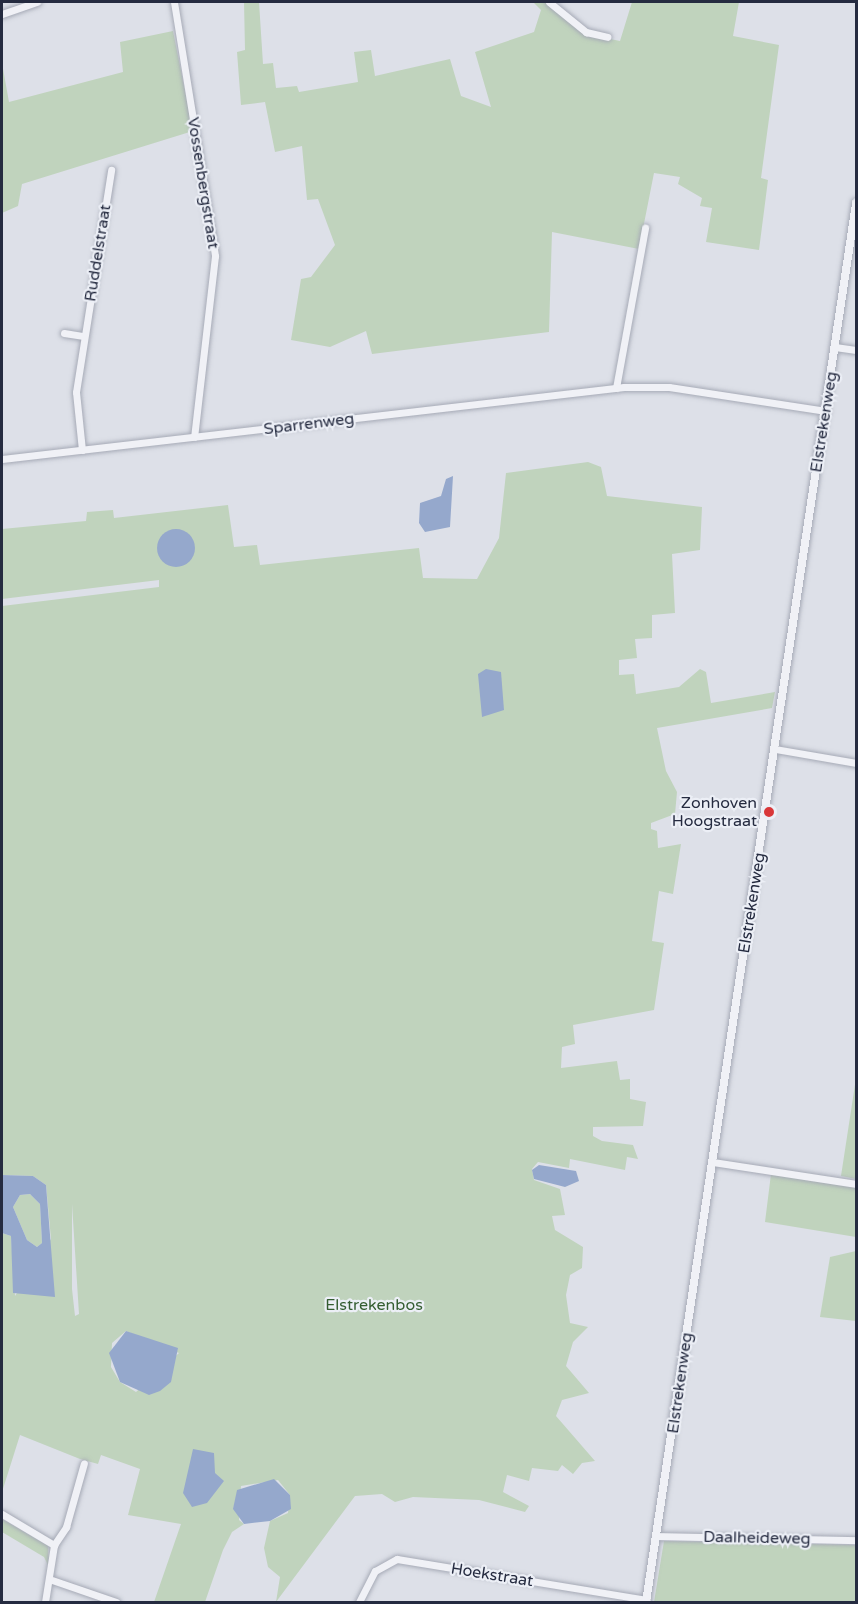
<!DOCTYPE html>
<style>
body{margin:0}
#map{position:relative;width:858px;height:1604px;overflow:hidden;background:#dde0e8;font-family:"Varela Round",sans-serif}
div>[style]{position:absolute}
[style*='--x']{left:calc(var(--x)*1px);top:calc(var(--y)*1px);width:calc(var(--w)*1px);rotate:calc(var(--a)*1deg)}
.green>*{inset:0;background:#c0d3bd}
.water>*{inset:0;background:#95a8cc}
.round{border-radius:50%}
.roads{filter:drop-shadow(0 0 2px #a6aab6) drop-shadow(0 0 2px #a6aab6)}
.minor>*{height:7px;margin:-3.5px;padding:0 3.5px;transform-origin:3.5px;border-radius:3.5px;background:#f0f1f6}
.tertiary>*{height:8px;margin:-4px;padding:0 4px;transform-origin:4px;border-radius:4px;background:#f0f1f6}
.dots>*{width:16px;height:16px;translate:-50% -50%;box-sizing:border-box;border:3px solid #eceff6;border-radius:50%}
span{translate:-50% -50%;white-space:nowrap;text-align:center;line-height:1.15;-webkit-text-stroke:4.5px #eceff6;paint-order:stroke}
.street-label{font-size:16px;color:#252b40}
.poi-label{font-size:16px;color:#252b40}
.right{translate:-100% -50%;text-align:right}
.park-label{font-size:16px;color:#345d31}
.frame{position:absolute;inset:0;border:3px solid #252b40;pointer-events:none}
</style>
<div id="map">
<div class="green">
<i style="clip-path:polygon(244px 2px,259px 2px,263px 64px,273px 63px,276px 88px,297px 86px,299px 92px,358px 82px,354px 52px,371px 50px,375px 76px,450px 59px,461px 96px,491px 107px,475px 52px,534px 32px,541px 10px,533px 2px,547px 2px,600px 37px,620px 41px,632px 2px,739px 2px,733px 36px,779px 45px,761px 178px,768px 180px,759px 250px,706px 242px,712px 208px,700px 206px,702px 198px,678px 184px,680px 177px,654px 173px,639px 249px,552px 232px,549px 332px,372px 354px,366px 331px,330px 347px,291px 340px,301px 279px,311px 277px,335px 245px,318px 199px,307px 200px,302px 146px,275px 152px,265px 102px,241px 105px,237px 52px,245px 50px)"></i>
<i style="clip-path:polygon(173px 31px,193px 131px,22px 184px,18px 206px,2px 213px,2px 63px,9px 102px,123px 72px,120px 42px)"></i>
<i style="clip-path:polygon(evenodd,588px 462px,601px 467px,607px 496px,702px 507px,700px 550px,672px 554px,675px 613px,652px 615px,652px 638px,635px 639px,637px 658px,619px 660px,619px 675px,634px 674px,636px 694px,679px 687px,700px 669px,706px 672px,711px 703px,775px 692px,772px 708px,657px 728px,666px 771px,677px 792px,675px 814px,651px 823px,651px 829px,657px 831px,658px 848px,681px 844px,673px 894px,659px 891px,652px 941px,664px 943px,654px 1010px,573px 1025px,575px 1044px,562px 1047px,561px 1068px,617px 1061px,620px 1080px,630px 1079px,630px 1099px,646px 1102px,643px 1126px,593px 1127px,593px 1136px,602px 1141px,633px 1145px,638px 1159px,627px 1157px,625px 1170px,570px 1159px,569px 1168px,538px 1162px,532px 1169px,534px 1180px,560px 1189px,565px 1215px,552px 1216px,555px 1230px,583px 1247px,582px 1268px,570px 1275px,566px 1295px,570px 1323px,588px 1327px,573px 1342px,566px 1366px,589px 1393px,562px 1400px,556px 1416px,595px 1461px,582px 1463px,573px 1474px,562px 1465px,558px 1471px,532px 1468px,529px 1481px,507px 1475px,503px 1492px,529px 1506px,525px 1512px,479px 1500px,413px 1497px,395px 1502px,382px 1494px,355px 1496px,276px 1602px,280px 1577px,268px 1567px,264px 1548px,270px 1521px,288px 1513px,290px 1495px,278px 1480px,241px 1486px,239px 1520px,244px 1524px,232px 1532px,223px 1550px,205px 1602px,154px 1602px,181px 1524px,128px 1515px,140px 1469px,101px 1455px,98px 1464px,80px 1459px,20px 1435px,2px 1492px,2px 1233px,11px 1236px,15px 1296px,51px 1239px,46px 1185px,33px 1176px,2px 1175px,2px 606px,159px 587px,159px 580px,2px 599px,2px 529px,86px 521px,87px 512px,113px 510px,114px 518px,228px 505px,234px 547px,257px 545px,260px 565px,419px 548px,423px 578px,477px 579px,499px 538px,506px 473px,588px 462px,72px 1204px,79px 1314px,75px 1316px,72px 1289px,72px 1204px,588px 462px,126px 1331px,179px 1353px,136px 1392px,120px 1382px,111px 1367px,112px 1343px,126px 1331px)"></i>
<i style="clip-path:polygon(856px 1078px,856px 1179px,841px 1176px)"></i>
<i style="clip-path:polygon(771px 1174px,856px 1187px,856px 1237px,765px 1222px)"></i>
<i style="clip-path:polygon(30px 1194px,40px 1204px,42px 1243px,37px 1247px,27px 1240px,13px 1207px,20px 1195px)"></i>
<i style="clip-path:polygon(856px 1251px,856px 1321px,820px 1317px,830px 1257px)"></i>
<i style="clip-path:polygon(2px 1519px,48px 1546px,49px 1567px,44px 1557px,2px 1532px)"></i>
<i style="clip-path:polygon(664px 1541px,856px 1545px,856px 1602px,654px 1602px)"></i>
</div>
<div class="water">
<i style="clip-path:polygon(453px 476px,450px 527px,425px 532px,419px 523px,420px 503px,441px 496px,446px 479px)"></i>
<i class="round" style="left:157px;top:529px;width:38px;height:38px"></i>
<i style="clip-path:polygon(486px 669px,501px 672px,504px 710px,482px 717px,478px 674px)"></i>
<i style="clip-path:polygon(539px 1165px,576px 1171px,579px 1181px,565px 1187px,534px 1179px,532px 1170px)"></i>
<i style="clip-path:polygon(evenodd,2px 1175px,33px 1176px,46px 1185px,55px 1297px,13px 1293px,11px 1236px,2px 1233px,2px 1175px,30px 1194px,40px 1204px,42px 1243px,37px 1247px,27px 1240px,13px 1207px,20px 1195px,30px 1194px)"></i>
<i style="clip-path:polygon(126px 1331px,178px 1348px,171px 1382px,160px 1391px,149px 1395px,120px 1382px,109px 1353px)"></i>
<i style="clip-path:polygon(193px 1449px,214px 1453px,215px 1473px,224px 1481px,207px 1503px,192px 1507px,183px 1493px)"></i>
<i style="clip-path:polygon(274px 1479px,290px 1495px,291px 1509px,270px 1521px,244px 1524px,233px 1509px,237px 1490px)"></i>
</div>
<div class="roads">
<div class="minor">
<i style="--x:174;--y:2;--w:257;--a:80.8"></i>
<i style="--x:215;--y:256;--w:182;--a:96.6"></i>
<i style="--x:549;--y:2;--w:48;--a:39"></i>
<i style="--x:586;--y:32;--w:22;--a:13"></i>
<i style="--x:2;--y:14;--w:37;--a:-19"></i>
<i style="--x:64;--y:333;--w:20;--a:9"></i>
<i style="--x:835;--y:347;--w:21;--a:8"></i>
<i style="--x:616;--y:388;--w:163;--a:-79.7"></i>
<i style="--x:82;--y:450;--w:58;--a:-95.9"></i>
<i style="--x:76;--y:392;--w:225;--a:-81"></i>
<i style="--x:2;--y:459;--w:626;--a:-6.6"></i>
<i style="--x:624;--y:387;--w:45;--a:0"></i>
<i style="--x:669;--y:387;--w:159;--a:8.7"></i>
<i style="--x:775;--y:749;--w:82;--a:9.8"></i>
<i style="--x:713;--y:1162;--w:145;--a:8.7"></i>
<i style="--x:2;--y:1514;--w:61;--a:30.8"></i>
<i style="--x:657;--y:1536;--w:199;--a:1.2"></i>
<i style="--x:52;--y:1580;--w:68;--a:19"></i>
<i style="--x:45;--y:1602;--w:58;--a:-81"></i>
<i style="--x:54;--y:1545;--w:22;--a:-56"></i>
<i style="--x:66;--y:1527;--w:66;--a:-74.3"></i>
<i style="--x:359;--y:1602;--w:35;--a:-63"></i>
<i style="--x:375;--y:1571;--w:25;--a:-29"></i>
<i style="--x:397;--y:1559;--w:253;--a:9.3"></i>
</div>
<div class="tertiary">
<i style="--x:646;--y:1602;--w:1415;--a:-81.46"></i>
</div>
</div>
<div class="dots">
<i style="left:769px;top:812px;background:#d93739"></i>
</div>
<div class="street-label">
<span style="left:203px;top:183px;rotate:81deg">Vossenbergstraat</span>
<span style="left:98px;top:253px;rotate:-81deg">Ruddelstraat</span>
<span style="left:824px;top:422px;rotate:-81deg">Elstrekenweg</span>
<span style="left:309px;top:424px;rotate:-7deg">Sparrenweg</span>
<span style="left:752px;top:903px;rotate:-81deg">Elstrekenweg</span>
<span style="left:680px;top:1383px;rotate:-82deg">Elstrekenweg</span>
<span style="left:757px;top:1538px;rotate:1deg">Daalheideweg</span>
<span style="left:492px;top:1575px;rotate:9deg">Hoekstraat</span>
</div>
<div class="poi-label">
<span class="right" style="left:757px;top:812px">Zonhoven<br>Hoogstraat</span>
</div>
<div class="park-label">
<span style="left:374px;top:1305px">Elstrekenbos</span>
</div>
<div class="frame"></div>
</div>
